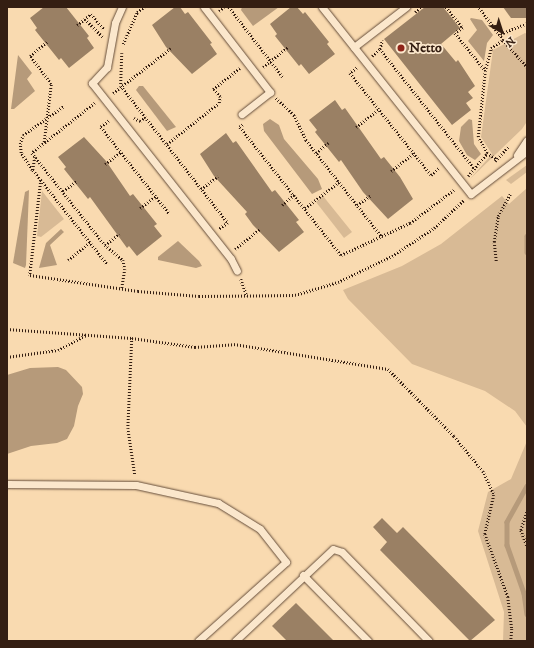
<!DOCTYPE html>
<style>
body{margin:0}
#map{position:relative;width:534px;height:648px;overflow:hidden;background:#f9dab0;font-family:"IM FELL DW Pica",serif}
div>[style]{position:absolute}
[style*='--x']{left:calc(var(--x)*1px);top:calc(var(--y)*1px);width:calc(var(--w)*1px);rotate:calc(var(--a)*1deg)}
.green>*{inset:0;background:#d8ba95}
.water>*{inset:0;background:#b69a7a}
.stream>*{height:4.5px;margin:-2.25px;padding:0 2.25px;transform-origin:2.25px;border-radius:2.25px;background:#b69a7a}
.building>*{inset:0;background:#9a8064}
.path>*{height:2.5px;margin-top:-1.25px;transform-origin:0;background:repeating-linear-gradient(90deg,#341e12 0 1px,transparent 0 3px)}
.roads{filter:drop-shadow(0 0 1px #654d3a) drop-shadow(0 0 1px #654d3a)}
.service>*{height:7px;margin:-3.5px;padding:0 3.5px;transform-origin:3.5px;border-radius:3.5px;background:#fbe7cc}
.dots>*{width:11px;height:11px;translate:-50% -50%;box-sizing:border-box;border:2px solid #fbe7cc;border-radius:50%}
span{translate:-50% -50%;white-space:nowrap;text-align:center;line-height:1.15;-webkit-text-stroke:3.5px #fbe7cc;paint-order:stroke}
.poi-label{font-size:14px;color:#341e12;font-weight:700}
.left{translate:0 -50%;text-align:left}
.frame{position:absolute;inset:0;border:8px solid #341e12;pointer-events:none}
.north{position:absolute;left:482px;top:12px;width:40px;height:40px;-webkit-text-stroke:3px #fbe7cc;paint-order:stroke;rotate:141deg;font-size:11px;font-weight:700;line-height:16px;text-align:center;color:#341e12}
.north::after{content:'';display:block;margin:auto;width:14px;height:18px;background:#341e12;clip-path:polygon(50% 0,100% 100%,50% 72%,0 100%)}
</style>
<div id="map">
<div class="green">
<i style="clip-path:polygon(525px 33px,527px 34px,526px 123px,522px 129px,470px 179px,492px 154px,481px 137px,493px 50px)"></i>
<i style="clip-path:polygon(527px 165px,527px 172px,511px 184px,506px 180px)"></i>
<i style="clip-path:polygon(527px 188px,527px 427px,515px 411px,485px 391px,412px 364px,348px 299px,343px 290px,402px 266px,441px 244px,502px 196px,509px 204px)"></i>
<i style="clip-path:polygon(42px 191px,64px 219px,41px 237px,37px 236px)"></i>
<i style="clip-path:polygon(323px 196px,352px 232px,344px 238px,316px 202px)"></i>
<i style="clip-path:polygon(527px 441px,527px 641px,503px 641px,504px 612px,478px 531px,488px 492px,511px 479px)"></i>
</div>
<div class="water">
<i style="clip-path:polygon(242px 7px,279px 7px,253px 26px,241px 10px)"></i>
<i style="clip-path:polygon(471px 18px,482px 20px,493px 35px,487px 43px,484px 61px,468px 41px,477px 30px,470px 19px)"></i>
<i style="clip-path:polygon(18px 55px,32px 73px,27px 79px,35px 91px,14px 109px,11px 109px)"></i>
<i style="clip-path:polygon(139px 86px,143px 86px,176px 127px,167px 131px,136px 90px)"></i>
<i style="clip-path:polygon(270px 119px,279px 125px,284px 139px,318px 179px,322px 189px,312px 194px,264px 131px,263px 124px)"></i>
<i style="clip-path:polygon(469px 119px,472px 120px,474px 144px,481px 154px,475px 160px,467px 155px,459px 141px,461px 127px)"></i>
<i style="clip-path:polygon(29px 190px,26px 265px,25px 268px,13px 263px,25px 192px)"></i>
<i style="clip-path:polygon(61px 229px,64px 232px,50px 245px,57px 265px,39px 268px,46px 243px)"></i>
<i style="clip-path:polygon(178px 241px,199px 261px,202px 266px,196px 268px,158px 260px,158px 257px)"></i>
<i style="clip-path:polygon(58px 367px,66px 370px,82px 387px,83px 394px,78px 406px,74px 426px,67px 439px,57px 443px,31px 446px,7px 454px,7px 375px,30px 368px)"></i>
</div>
<div class="stream">
<i style="--x:527;--y:236;--w:16;--a:90"></i>
<i style="--x:527;--y:486;--w:41;--a:119.1"></i>
<i style="--x:507;--y:522;--w:23;--a:90"></i>
<i style="--x:507;--y:545;--w:51;--a:70.5"></i>
<i style="--x:524;--y:593;--w:21;--a:82"></i>
</div>
<div class="building">
<i style="clip-path:polygon(44px 7px,66px 7px,89px 36px,87px 38px,94px 48px,69px 68px,61px 58px,59px 60px,35px 30px,37px 28px,30px 18px)"></i>
<i style="clip-path:polygon(175px 7px,180px 7px,185px 14px,188px 12px,212px 43px,210px 44px,217px 54px,192px 74px,166px 47px,152px 25px)"></i>
<i style="clip-path:polygon(291px 7px,297px 7px,303px 14px,305px 12px,329px 42px,327px 44px,335px 54px,309px 74px,301px 64px,299px 66px,275px 36px,277px 34px,270px 24px)"></i>
<i style="clip-path:polygon(425px 7px,443px 7px,460px 28px,441px 44px,456px 62px,458px 60px,475px 86px,468px 92px,473px 98px,466px 103px,471px 110px,452px 125px,384px 39px)"></i>
<i style="clip-path:polygon(503px 7px,527px 7px,527px 18px,511px 18px)"></i>
<i style="clip-path:polygon(335px 100px,342px 110px,345px 108px,381px 159px,384px 157px,400px 177px,413px 199px,388px 219px,363px 192px,341px 160px,339px 162px,315px 132px,317px 130px,309px 120px)"></i>
<i style="clip-path:polygon(226px 133px,233px 143px,236px 141px,272px 192px,275px 190px,299px 220px,296px 222px,304px 232px,279px 252px,253px 225px,245px 214px,247px 212px,214px 176px,200px 154px)"></i>
<i style="clip-path:polygon(84px 137px,106px 161px,130px 196px,133px 194px,157px 224px,154px 226px,162px 236px,137px 256px,129px 246px,127px 248px,90px 197px,88px 199px,64px 169px,66px 167px,58px 157px)"></i>
<i style="clip-path:polygon(382px 518px,397px 533px,403px 527px,495px 620px,470px 641px,380px 550px,387px 542px,373px 527px)"></i>
<i style="clip-path:polygon(296px 603px,334px 641px,287px 641px,272px 626px)"></i>
</div>
<div class="path">
<i style="--x:229;--y:7;--w:88;--a:52.4"></i>
<i style="--x:446;--y:7;--w:27;--a:51"></i>
<i style="--x:463;--y:28;--w:9;--a:148"></i>
<i style="--x:455;--y:33;--w:48;--a:51"></i>
<i style="--x:219;--y:11;--w:6;--a:-39"></i>
<i style="--x:415;--y:12;--w:8;--a:-40"></i>
<i style="--x:85;--y:19;--w:25;--a:45"></i>
<i style="--x:77;--y:25;--w:18;--a:-38"></i>
<i style="--x:91;--y:14;--w:20;--a:49"></i>
<i style="--x:498;--y:35;--w:31;--a:-22"></i>
<i style="--x:503;--y:40;--w:36;--a:48"></i>
<i style="--x:123;--y:44;--w:35;--a:-66"></i>
<i style="--x:137;--y:12;--w:9;--a:-36"></i>
<i style="--x:380;--y:49;--w:152;--a:51.7"></i>
<i style="--x:122;--y:53;--w:33;--a:92"></i>
<i style="--x:121;--y:86;--w:174;--a:52"></i>
<i style="--x:228;--y:223;--w:11;--a:146"></i>
<i style="--x:372;--y:56;--w:11;--a:-41"></i>
<i style="--x:380;--y:49;--w:9;--a:-77"></i>
<i style="--x:263;--y:67;--w:32;--a:-39"></i>
<i style="--x:357;--y:68;--w:9;--a:144"></i>
<i style="--x:350;--y:73;--w:130;--a:51.5"></i>
<i style="--x:431;--y:175;--w:11;--a:-41"></i>
<i style="--x:113;--y:93;--w:73;--a:-37.8"></i>
<i style="--x:276;--y:98;--w:25;--a:43"></i>
<i style="--x:294;--y:115;--w:28;--a:64"></i>
<i style="--x:306;--y:140;--w:123;--a:51.9"></i>
<i style="--x:95;--y:103;--w:80;--a:141.6"></i>
<i style="--x:32;--y:153;--w:117;--a:51.6"></i>
<i style="--x:105;--y:245;--w:23;--a:40"></i>
<i style="--x:123;--y:260;--w:9;--a:77"></i>
<i style="--x:125;--y:269;--w:19;--a:99"></i>
<i style="--x:134;--y:118;--w:7;--a:27"></i>
<i style="--x:140;--y:121;--w:6;--a:-39"></i>
<i style="--x:109;--y:121;--w:10;--a:143"></i>
<i style="--x:101;--y:127;--w:110;--a:51.7"></i>
<i style="--x:243;--y:125;--w:4;--a:146"></i>
<i style="--x:240;--y:127;--w:163;--a:51.7"></i>
<i style="--x:341;--y:255;--w:76;--a:-24.9"></i>
<i style="--x:410;--y:223;--w:56;--a:-37.1"></i>
<i style="--x:356;--y:127;--w:29;--a:-38"></i>
<i style="--x:44;--y:142;--w:58;--a:-83.1"></i>
<i style="--x:51;--y:84;--w:35;--a:-127"></i>
<i style="--x:30;--y:56;--w:23;--a:-40"></i>
<i style="--x:167;--y:144;--w:66;--a:-38.3"></i>
<i style="--x:219;--y:103;--w:6;--a:-81"></i>
<i style="--x:220;--y:97;--w:11;--a:-131"></i>
<i style="--x:213;--y:89;--w:34;--a:-38"></i>
<i style="--x:316;--y:153;--w:16;--a:-40"></i>
<i style="--x:487;--y:153;--w:12;--a:31"></i>
<i style="--x:35;--y:157;--w:13;--a:99"></i>
<i style="--x:33;--y:170;--w:13;--a:51"></i>
<i style="--x:41;--y:180;--w:96;--a:96.6"></i>
<i style="--x:30;--y:275;--w:109;--a:8.4"></i>
<i style="--x:138;--y:291;--w:61;--a:4.7"></i>
<i style="--x:199;--y:296;--w:96;--a:-0.6"></i>
<i style="--x:295;--y:295;--w:45;--a:-16.8"></i>
<i style="--x:338;--y:282;--w:60;--a:-25.7"></i>
<i style="--x:392;--y:256;--w:50;--a:-33.7"></i>
<i style="--x:434;--y:228;--w:41;--a:-43"></i>
<i style="--x:495;--y:161;--w:19;--a:-47"></i>
<i style="--x:105;--y:164;--w:20;--a:-37"></i>
<i style="--x:32;--y:170;--w:20;--a:-123"></i>
<i style="--x:21;--y:153;--w:9;--a:-96"></i>
<i style="--x:20;--y:144;--w:9;--a:-72"></i>
<i style="--x:23;--y:135;--w:50;--a:-35.3"></i>
<i style="--x:391;--y:171;--w:29;--a:-38"></i>
<i style="--x:468;--y:176;--w:30;--a:-50"></i>
<i style="--x:487;--y:153;--w:18;--a:-119"></i>
<i style="--x:478;--y:137;--w:66;--a:-83.9"></i>
<i style="--x:485;--y:71;--w:24;--a:-75"></i>
<i style="--x:491;--y:48;--w:14;--a:-34"></i>
<i style="--x:503;--y:40;--w:41;--a:-127.1"></i>
<i style="--x:41;--y:180;--w:107;--a:51.8"></i>
<i style="--x:201;--y:189;--w:21;--a:-37"></i>
<i style="--x:63;--y:191;--w:17;--a:-36"></i>
<i style="--x:282;--y:205;--w:16;--a:-40"></i>
<i style="--x:357;--y:205;--w:16;--a:-35"></i>
<i style="--x:140;--y:208;--w:20;--a:-37"></i>
<i style="--x:305;--y:208;--w:43;--a:-37.4"></i>
<i style="--x:105;--y:245;--w:18;--a:-38"></i>
<i style="--x:235;--y:249;--w:32;--a:-39"></i>
<i style="--x:68;--y:260;--w:28;--a:-39"></i>
<i style="--x:496;--y:261;--w:19;--a:-96"></i>
<i style="--x:494;--y:242;--w:26;--a:-81"></i>
<i style="--x:498;--y:216;--w:25;--a:-61"></i>
<i style="--x:241;--y:279;--w:18;--a:71"></i>
<i style="--x:7;--y:329;--w:125;--a:4.1"></i>
<i style="--x:132;--y:338;--w:64;--a:8.1"></i>
<i style="--x:195;--y:347;--w:39;--a:-4"></i>
<i style="--x:234;--y:344;--w:156;--a:9.2"></i>
<i style="--x:388;--y:369;--w:94;--a:45.4"></i>
<i style="--x:454;--y:436;--w:45;--a:50.4"></i>
<i style="--x:483;--y:471;--w:26;--a:65"></i>
<i style="--x:494;--y:495;--w:40;--a:103"></i>
<i style="--x:485;--y:534;--w:67;--a:69.9"></i>
<i style="--x:508;--y:597;--w:32;--a:83"></i>
<i style="--x:512;--y:629;--w:12;--a:95"></i>
<i style="--x:132;--y:338;--w:90;--a:92.5"></i>
<i style="--x:128;--y:428;--w:48;--a:81.5"></i>
<i style="--x:7;--y:357;--w:51;--a:-7.8"></i>
<i style="--x:58;--y:350;--w:32;--a:-28"></i>
<i style="--x:527;--y:512;--w:19;--a:108"></i>
<i style="--x:521;--y:530;--w:17;--a:69"></i>
</div>
<div class="roads">
<div class="service">
<i style="--x:122;--y:7;--w:17;--a:114"></i>
<i style="--x:115;--y:23;--w:45;--a:100.3"></i>
<i style="--x:107;--y:67;--w:22;--a:133"></i>
<i style="--x:92;--y:83;--w:224;--a:51.7"></i>
<i style="--x:231;--y:259;--w:13;--a:63"></i>
<i style="--x:204;--y:7;--w:108;--a:52.2"></i>
<i style="--x:270;--y:92;--w:36;--a:142"></i>
<i style="--x:322;--y:7;--w:239;--a:51.5"></i>
<i style="--x:471;--y:194;--w:71;--a:-37.5"></i>
<i style="--x:354;--y:47;--w:66;--a:-37.6"></i>
<i style="--x:517;--y:155;--w:18;--a:-56"></i>
<i style="--x:7;--y:484;--w:129;--a:0.4"></i>
<i style="--x:136;--y:485;--w:84;--a:12.4"></i>
<i style="--x:218;--y:503;--w:49;--a:31.8"></i>
<i style="--x:260;--y:529;--w:42;--a:51.8"></i>
<i style="--x:286;--y:562;--w:118;--a:138.1"></i>
<i style="--x:303;--y:575;--w:93;--a:45.4"></i>
<i style="--x:235;--y:641;--w:134;--a:-43.2"></i>
<i style="--x:333;--y:549;--w:9;--a:18"></i>
<i style="--x:342;--y:552;--w:124;--a:45.7"></i>
</div>
</div>
<div class="dots">
<i style="left:401px;top:48px;background:#8f2418"></i>
</div>
<div class="poi-label">
<span class="left" style="left:409px;top:48px">Netto</span>
</div>
<div class="frame"></div>
<div class="north">N</div>
</div>
